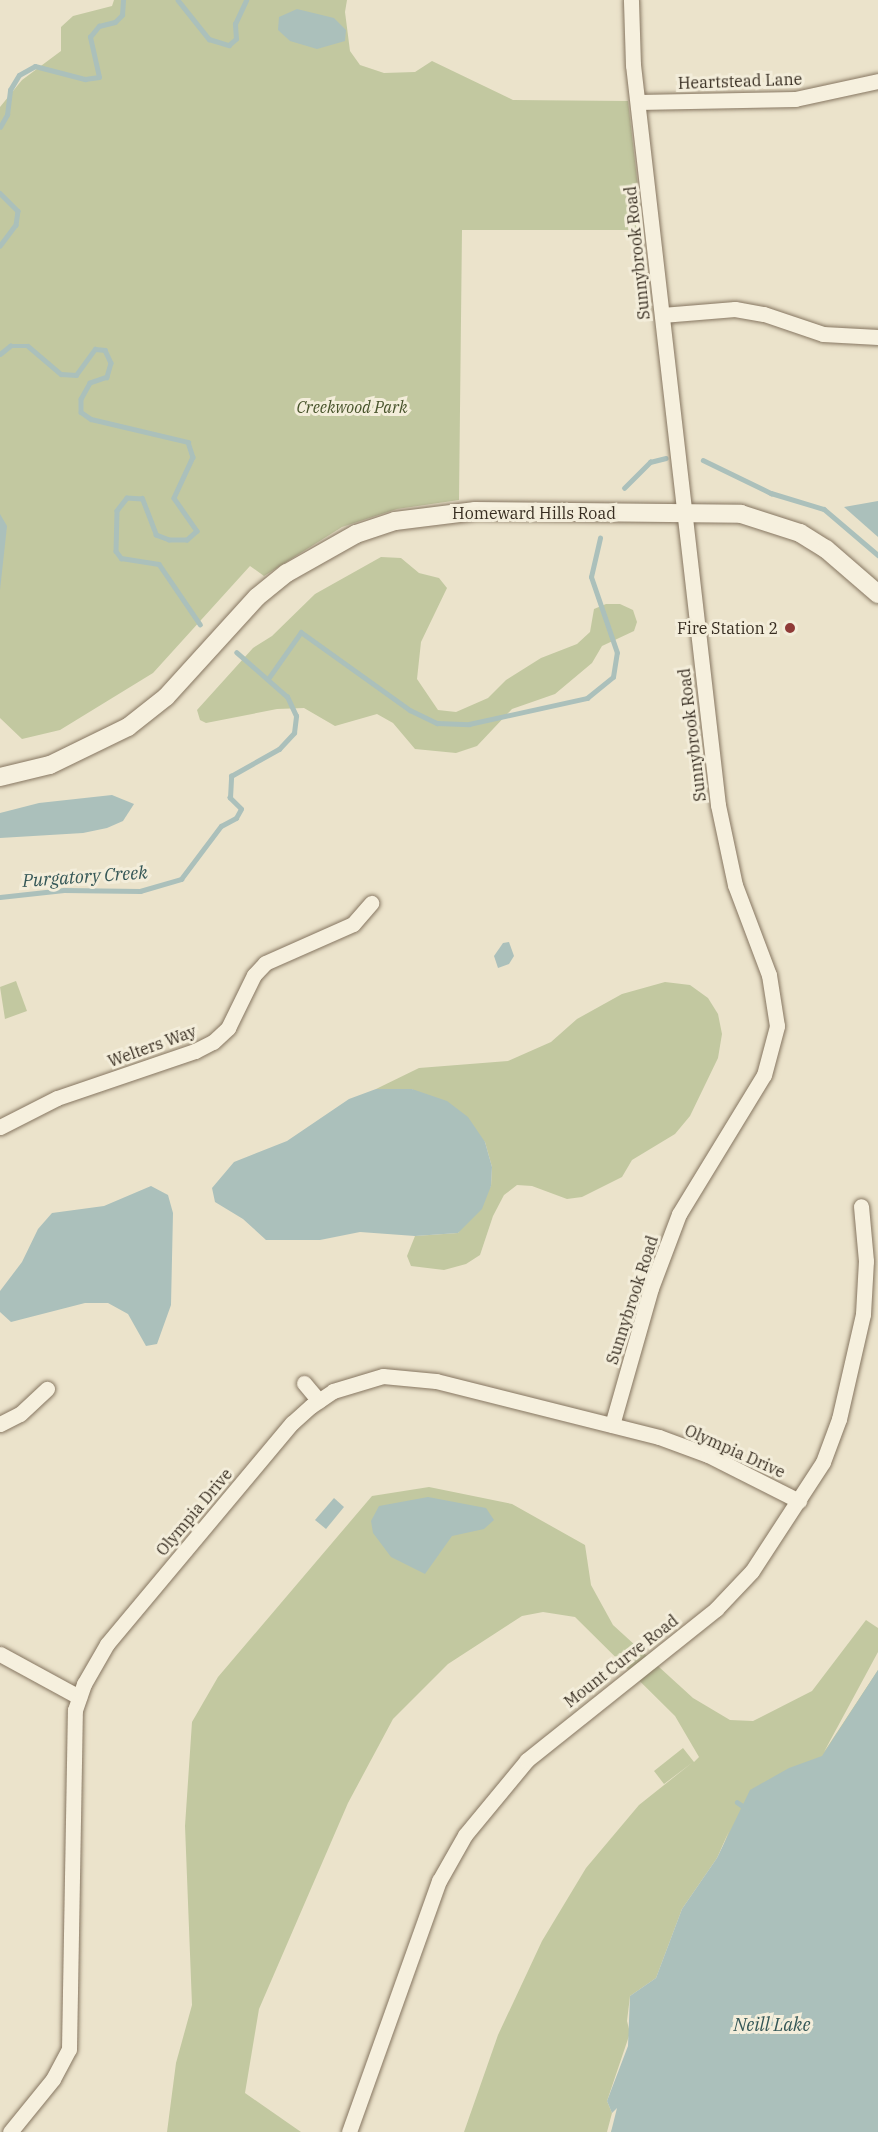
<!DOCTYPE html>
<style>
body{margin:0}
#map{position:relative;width:878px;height:2132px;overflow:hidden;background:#ebe3cb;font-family:"IBM Plex Serif",serif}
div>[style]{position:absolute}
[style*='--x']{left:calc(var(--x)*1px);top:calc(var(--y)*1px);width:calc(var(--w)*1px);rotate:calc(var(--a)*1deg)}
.green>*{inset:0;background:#c2c8a0}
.water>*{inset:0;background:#abc0bb}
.stream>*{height:4.5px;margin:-2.25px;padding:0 2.25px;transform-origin:2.25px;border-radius:2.25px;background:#abc0bb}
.roads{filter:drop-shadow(0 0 2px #867661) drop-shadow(0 0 2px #867661)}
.minor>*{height:15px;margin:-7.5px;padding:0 7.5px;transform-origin:7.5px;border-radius:7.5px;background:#f6f0de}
.tertiary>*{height:18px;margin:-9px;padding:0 9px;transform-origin:9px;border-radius:9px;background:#f6f0de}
.dots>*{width:16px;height:16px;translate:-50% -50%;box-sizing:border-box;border:3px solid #f3edda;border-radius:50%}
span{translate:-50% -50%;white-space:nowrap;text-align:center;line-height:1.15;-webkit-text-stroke:6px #f3edda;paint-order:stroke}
.street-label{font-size:16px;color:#382e22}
.park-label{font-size:16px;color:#47532b;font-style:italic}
.poi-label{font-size:16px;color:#382e22}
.right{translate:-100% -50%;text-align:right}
.water-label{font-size:18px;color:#335656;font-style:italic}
</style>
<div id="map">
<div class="green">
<i style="clip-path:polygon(114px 0,347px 0,345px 12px,350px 51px,360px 65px,384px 73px,415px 72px,432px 61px,513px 100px,628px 101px,643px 230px,462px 230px,459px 500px,397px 509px,342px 527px,264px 576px,250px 566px,153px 673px,60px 730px,22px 739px,0 718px,0 107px,22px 80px,61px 51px,61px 27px,73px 16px,112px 6px)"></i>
<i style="clip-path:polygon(381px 557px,401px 558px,419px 573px,439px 578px,447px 588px,421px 642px,417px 679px,438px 710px,456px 712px,488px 698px,506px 680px,541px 658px,577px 644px,590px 632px,594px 609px,606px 604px,620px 604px,633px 610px,637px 622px,634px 631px,602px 646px,592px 663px,555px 694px,512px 709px,477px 746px,456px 753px,415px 749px,393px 723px,377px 714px,335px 726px,304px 708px,277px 709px,206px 723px,200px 720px,197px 710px,253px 648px,272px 636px,315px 594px)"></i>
<i style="clip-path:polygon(16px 981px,27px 1011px,5px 1019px,0 987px)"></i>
<i style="clip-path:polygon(665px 982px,690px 985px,708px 998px,718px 1014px,722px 1034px,718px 1058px,690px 1116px,675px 1134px,632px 1160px,622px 1177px,582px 1197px,567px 1199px,532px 1186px,517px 1185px,504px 1195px,493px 1216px,480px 1255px,466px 1264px,444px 1270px,411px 1266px,407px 1256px,415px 1236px,458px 1233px,491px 1186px,492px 1167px,485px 1142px,412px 1089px,376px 1089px,419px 1068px,508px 1061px,551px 1042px,577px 1019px,622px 994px)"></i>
<i style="clip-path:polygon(429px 1487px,512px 1504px,585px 1545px,591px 1585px,613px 1625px,693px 1698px,730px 1720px,753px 1721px,812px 1691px,866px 1620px,878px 1628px,878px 1652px,824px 1752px,878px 1670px,878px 2132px,611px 2132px,729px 1831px,717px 1858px,682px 1909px,656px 1978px,630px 1996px,627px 2021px,630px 2033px,607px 2101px,612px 2113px,607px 2132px,464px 2132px,498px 2035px,542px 1941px,586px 1868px,639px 1805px,693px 1762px,664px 1784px,654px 1771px,683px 1748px,694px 1762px,699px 1757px,675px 1716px,575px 1617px,543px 1612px,522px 1616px,448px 1664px,393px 1719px,348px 1803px,259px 2009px,245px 2093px,301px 2132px,167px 2132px,176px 2063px,192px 2005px,185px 1826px,192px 1722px,218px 1677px,372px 1496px)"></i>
</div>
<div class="water">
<i style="clip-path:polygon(297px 9px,334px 18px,346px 30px,345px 41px,317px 49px,290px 41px,278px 30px,279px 17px)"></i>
<i style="clip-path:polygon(878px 501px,878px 537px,844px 507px)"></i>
<i style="clip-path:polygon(0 514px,7px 526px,0 590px)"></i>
<i style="clip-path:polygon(112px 795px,134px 804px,123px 821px,107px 828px,83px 833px,0 838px,0 813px,39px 803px)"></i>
<i style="clip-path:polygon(509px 942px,514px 956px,509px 964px,498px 968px,494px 956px,503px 943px)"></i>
<i style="clip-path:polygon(376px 1089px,412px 1089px,447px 1101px,468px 1117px,485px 1142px,492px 1167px,491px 1186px,482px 1209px,458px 1233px,415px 1236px,360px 1232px,320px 1240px,266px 1240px,243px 1219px,215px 1202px,212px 1188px,234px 1162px,287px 1141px,349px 1099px)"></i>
<i style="clip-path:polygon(151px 1186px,168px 1195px,173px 1213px,171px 1305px,157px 1344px,146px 1346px,128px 1314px,108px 1303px,85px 1303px,11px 1322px,0 1312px,0 1291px,22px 1262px,38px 1229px,52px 1213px,104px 1206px)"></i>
<i style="clip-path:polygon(428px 1497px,486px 1508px,494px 1520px,484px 1529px,452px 1536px,425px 1574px,391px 1557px,373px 1533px,371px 1521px,379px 1506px)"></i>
<i style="clip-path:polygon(334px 1498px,344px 1507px,326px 1529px,315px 1520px)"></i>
<i style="clip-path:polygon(878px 1670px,878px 2132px,611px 2132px,617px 2108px,612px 2113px,607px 2101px,628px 2046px,630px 1996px,656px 1978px,682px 1909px,717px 1858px,750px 1790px,789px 1768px,822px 1756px)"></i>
</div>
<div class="stream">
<i style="--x:178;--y:0;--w:50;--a:51.5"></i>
<i style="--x:209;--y:39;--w:21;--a:17"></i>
<i style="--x:229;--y:45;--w:9;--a:-41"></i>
<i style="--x:236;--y:39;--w:15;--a:-94"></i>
<i style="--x:235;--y:24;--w:26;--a:-65"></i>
<i style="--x:0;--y:127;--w:14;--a:-60"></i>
<i style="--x:7;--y:115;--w:25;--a:-83"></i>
<i style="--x:10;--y:90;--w:17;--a:-59"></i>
<i style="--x:19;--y:75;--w:18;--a:-29"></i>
<i style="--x:35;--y:66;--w:52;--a:14.6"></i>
<i style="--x:85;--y:79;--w:14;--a:-8"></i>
<i style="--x:99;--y:77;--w:41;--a:-102.7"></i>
<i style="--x:90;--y:37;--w:14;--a:-51"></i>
<i style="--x:99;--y:26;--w:16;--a:-14"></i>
<i style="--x:115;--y:22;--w:10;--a:-45"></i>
<i style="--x:122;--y:15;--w:15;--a:-86"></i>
<i style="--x:0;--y:193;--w:25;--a:45"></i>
<i style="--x:18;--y:211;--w:14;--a:98"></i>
<i style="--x:16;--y:225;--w:26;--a:127"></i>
<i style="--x:0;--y:354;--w:13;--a:-39"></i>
<i style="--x:10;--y:346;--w:18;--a:0"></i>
<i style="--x:28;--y:346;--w:43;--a:40.3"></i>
<i style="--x:61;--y:374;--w:15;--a:4"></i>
<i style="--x:76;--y:375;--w:32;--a:-54"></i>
<i style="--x:95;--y:349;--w:10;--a:6"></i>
<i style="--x:105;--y:350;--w:14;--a:65"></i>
<i style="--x:111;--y:363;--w:15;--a:106"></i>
<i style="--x:107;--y:377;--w:18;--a:161"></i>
<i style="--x:90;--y:383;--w:18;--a:119"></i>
<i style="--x:81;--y:399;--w:13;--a:90"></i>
<i style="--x:81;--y:412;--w:12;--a:35"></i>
<i style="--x:91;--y:419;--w:100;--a:13.3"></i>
<i style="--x:188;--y:442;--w:16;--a:72"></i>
<i style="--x:193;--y:457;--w:45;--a:114.9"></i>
<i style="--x:174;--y:498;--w:40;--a:55.1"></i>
<i style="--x:197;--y:531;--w:13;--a:138"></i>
<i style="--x:187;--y:540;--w:18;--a:180"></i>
<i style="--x:169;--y:540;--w:14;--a:-159"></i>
<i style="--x:156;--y:535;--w:39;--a:-111"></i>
<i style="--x:142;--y:499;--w:15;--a:-176"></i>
<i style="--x:127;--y:498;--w:16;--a:128"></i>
<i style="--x:117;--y:511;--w:40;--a:91.4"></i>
<i style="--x:116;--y:551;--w:9;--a:54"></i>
<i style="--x:121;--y:558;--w:38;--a:9"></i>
<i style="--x:159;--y:564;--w:73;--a:55.7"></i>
<i style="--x:703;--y:460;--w:76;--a:25.9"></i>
<i style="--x:771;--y:493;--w:55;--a:16.8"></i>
<i style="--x:824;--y:509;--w:71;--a:40.4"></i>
<i style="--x:624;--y:488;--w:37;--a:-45"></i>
<i style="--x:650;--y:462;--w:16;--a:-14"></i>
<i style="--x:268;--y:679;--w:57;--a:-54.9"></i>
<i style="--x:301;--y:632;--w:134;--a:35.6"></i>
<i style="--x:410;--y:710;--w:30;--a:26"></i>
<i style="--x:437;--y:723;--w:32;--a:2"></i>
<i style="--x:469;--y:724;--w:121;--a:-12.4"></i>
<i style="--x:587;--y:698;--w:33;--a:-39"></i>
<i style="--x:613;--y:677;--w:24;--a:-81"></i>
<i style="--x:617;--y:653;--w:80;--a:-108.9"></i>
<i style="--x:591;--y:577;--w:40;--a:-77"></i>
<i style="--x:0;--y:897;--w:64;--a:-6.2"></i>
<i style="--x:64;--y:890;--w:76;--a:0.8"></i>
<i style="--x:140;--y:891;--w:43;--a:-16.3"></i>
<i style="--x:181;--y:879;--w:66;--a:-53"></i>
<i style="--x:221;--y:826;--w:17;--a:-28"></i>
<i style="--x:236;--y:818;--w:10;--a:-61"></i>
<i style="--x:241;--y:809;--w:16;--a:-135"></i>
<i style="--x:230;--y:798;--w:22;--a:-87"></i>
<i style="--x:231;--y:776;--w:55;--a:-29.4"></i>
<i style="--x:279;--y:749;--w:22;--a:-47"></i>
<i style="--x:294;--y:733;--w:17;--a:-83"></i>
<i style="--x:296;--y:716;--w:21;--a:-115"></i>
<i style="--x:287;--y:697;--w:67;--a:-138.7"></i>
<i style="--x:737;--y:1802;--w:12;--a:35"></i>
</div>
<div class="roads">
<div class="minor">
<i style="--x:638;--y:102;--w:157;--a:-1.1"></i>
<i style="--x:795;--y:99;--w:85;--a:-12.2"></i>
<i style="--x:662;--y:315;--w:73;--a:-4.7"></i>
<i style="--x:735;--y:309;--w:29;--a:10"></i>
<i style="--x:764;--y:314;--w:62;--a:18.7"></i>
<i style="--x:823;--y:334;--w:55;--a:3.1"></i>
<i style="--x:0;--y:1127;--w:64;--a:-27"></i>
<i style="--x:57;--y:1098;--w:146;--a:-18.8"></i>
<i style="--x:195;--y:1051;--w:20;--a:-27"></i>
<i style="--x:213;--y:1042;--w:21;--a:-43"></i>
<i style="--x:228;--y:1028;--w:59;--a:-63.9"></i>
<i style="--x:254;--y:975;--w:16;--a:-47"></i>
<i style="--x:265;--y:963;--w:96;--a:-23.9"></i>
<i style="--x:353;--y:924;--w:28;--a:-49"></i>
<i style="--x:304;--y:1383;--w:23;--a:50"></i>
<i style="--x:0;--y:1424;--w:22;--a:-27"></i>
<i style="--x:20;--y:1414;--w:37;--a:-43"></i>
<i style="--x:612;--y:1425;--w:142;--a:-74.1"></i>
<i style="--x:651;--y:1288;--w:79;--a:-69.3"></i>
<i style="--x:679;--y:1214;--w:163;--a:-58.6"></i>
<i style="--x:764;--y:1075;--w:51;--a:-75.1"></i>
<i style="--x:777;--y:1026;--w:52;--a:-98.9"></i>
<i style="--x:769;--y:975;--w:96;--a:-110.7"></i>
<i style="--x:735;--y:885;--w:82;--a:-102"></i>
<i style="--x:718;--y:805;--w:745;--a:-96.55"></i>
<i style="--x:633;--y:65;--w:65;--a:-91.8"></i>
<i style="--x:0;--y:1654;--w:90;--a:28.6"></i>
<i style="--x:10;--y:2132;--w:68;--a:-50.9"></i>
<i style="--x:53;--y:2079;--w:34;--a:-62"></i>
<i style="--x:69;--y:2049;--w:339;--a:-89"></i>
<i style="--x:75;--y:1710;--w:28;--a:-71"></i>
<i style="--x:84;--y:1684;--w:46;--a:-60.1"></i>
<i style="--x:107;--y:1644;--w:288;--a:-50.1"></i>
<i style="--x:292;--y:1423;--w:25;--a:-42"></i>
<i style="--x:311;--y:1406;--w:27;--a:-34"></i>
<i style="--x:333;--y:1391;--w:52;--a:-16.7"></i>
<i style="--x:383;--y:1376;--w:53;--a:5.4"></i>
<i style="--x:436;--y:1381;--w:230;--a:14.1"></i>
<i style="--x:659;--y:1437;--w:52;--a:20.2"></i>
<i style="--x:708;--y:1455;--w:102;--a:26.8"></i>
<i style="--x:349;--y:2132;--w:267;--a:-70.3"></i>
<i style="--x:439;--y:1881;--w:53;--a:-60.5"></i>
<i style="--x:465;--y:1835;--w:97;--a:-50.4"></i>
<i style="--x:527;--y:1760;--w:242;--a:-38.6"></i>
<i style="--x:716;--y:1609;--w:52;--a:-46.5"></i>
<i style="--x:752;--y:1571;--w:130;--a:-56.9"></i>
<i style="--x:823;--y:1462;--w:46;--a:-69.6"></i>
<i style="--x:839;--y:1419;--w:108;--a:-77.1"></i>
<i style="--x:863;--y:1314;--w:53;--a:-86.8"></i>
<i style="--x:866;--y:1261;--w:55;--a:-95.2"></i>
</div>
<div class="tertiary">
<i style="--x:0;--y:777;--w:51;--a:-13.5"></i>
<i style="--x:50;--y:765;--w:87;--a:-26"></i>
<i style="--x:128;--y:727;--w:48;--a:-38.3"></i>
<i style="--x:166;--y:697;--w:135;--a:-47.7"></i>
<i style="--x:257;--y:597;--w:38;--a:-39"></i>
<i style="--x:287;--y:573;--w:79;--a:-29.5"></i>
<i style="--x:356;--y:534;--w:41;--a:-18.4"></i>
<i style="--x:395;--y:521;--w:81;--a:-7.1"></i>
<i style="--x:475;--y:511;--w:266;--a:0.6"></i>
<i style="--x:741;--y:514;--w:62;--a:17.9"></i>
<i style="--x:800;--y:533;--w:31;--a:32"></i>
<i style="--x:826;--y:549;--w:69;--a:40.9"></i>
</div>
</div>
<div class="dots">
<i style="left:790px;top:628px;background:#8f3a37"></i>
</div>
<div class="street-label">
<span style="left:740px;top:81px;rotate:-2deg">Heartstead Lane</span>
<span style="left:637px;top:253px;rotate:-96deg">Sunnybrook Road</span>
<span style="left:534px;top:513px">Homeward Hills Road</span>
<span style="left:692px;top:735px;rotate:-97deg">Sunnybrook Road</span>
<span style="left:152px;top:1046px;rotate:-20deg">Welters Way</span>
<span style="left:632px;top:1300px;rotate:-72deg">Sunnybrook Road</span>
<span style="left:735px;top:1451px;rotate:24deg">Olympia Drive</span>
<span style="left:194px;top:1512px;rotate:-50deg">Olympia Drive</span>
<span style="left:621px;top:1661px;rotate:-38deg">Mount Curve Road</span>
</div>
<div class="park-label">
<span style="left:352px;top:407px">Creekwood Park</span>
</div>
<div class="poi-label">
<span class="right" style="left:778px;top:628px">Fire Station 2</span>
</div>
<div class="water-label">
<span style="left:85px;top:877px;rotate:-4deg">Purgatory Creek</span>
<span style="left:772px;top:2025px">Neill Lake</span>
</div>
</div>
